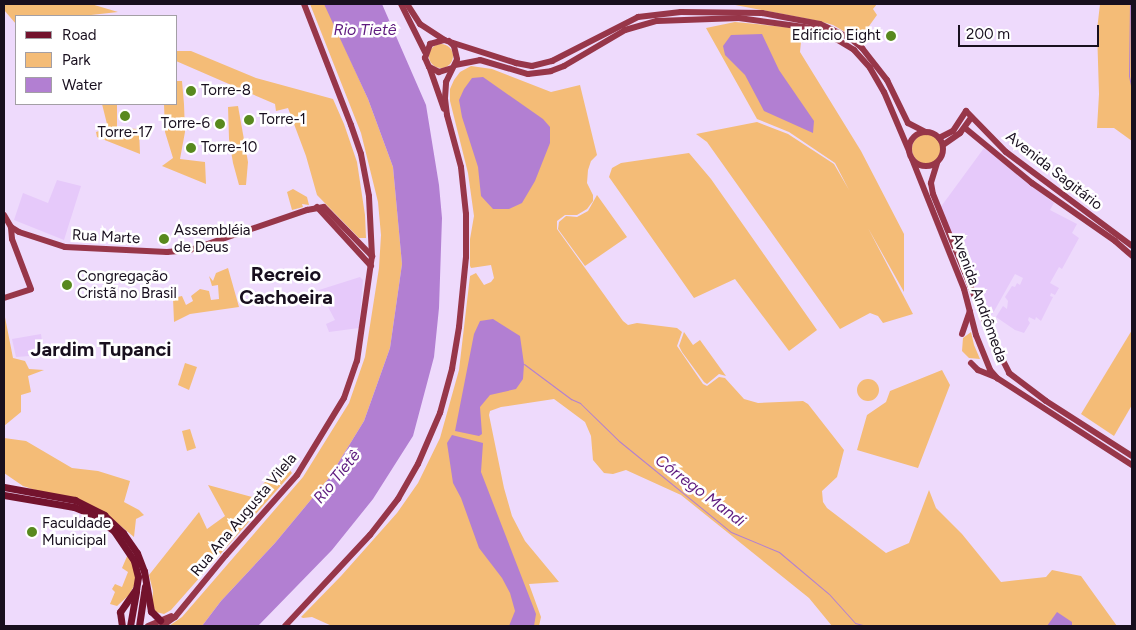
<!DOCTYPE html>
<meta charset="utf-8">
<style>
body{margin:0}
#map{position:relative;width:1136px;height:630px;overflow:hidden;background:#eedafc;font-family:Figtree,sans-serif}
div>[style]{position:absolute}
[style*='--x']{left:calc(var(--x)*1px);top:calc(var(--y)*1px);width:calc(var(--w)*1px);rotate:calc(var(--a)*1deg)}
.built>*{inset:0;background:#e6c9fa}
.green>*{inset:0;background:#f4bc77}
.round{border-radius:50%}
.water>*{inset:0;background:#b27fd2}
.stream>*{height:1px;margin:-0.5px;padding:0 0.5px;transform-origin:0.5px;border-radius:0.5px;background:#b27fd2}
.secondary>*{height:6px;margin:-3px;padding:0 3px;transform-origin:3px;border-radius:3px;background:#973649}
.secondary>.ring{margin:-3px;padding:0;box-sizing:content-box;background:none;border:6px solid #973649;border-radius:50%}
.primary>*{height:7px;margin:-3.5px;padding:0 3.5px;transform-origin:3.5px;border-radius:3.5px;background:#73132d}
.dots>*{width:14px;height:14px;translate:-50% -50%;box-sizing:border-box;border:2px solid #fff;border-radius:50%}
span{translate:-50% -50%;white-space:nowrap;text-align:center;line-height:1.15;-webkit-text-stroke:5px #fff;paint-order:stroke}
.poi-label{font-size:15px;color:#180f1e}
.right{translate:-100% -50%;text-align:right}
.left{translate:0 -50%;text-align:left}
.street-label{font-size:15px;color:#180f1e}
.water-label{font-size:16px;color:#5e1b7f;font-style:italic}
.district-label{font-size:20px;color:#180f1e;font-weight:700}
.frame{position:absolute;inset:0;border:5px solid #180f1e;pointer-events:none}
.legend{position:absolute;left:15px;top:15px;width:162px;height:90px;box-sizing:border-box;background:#fff;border:1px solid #a39fa5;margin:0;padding:6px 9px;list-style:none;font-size:15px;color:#180f1e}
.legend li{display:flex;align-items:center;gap:10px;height:25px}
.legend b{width:25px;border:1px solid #a39fa5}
.scale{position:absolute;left:958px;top:25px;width:141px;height:22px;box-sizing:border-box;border:2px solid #180f1e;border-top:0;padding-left:6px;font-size:15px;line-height:18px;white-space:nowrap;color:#180f1e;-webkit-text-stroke:4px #fff;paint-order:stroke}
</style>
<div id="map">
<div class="built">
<i style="clip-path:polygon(984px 148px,1054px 203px,1050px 210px,1077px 224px,1072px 233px,1079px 238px,1062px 269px,1059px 267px,1050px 283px,1059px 288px,1055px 295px,1051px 293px,1050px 296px,1053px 297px,1041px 321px,1036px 317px,1035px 320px,1029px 317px,1028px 320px,1030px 323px,1024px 333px,1015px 330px,996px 317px,1003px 306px,1007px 309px,1008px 301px,1005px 297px,1012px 286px,1015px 287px,1017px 283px,1020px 285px,1023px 278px,1015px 274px,988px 322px,940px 208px)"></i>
<i style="clip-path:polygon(57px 180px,81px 186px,64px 240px,14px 220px,23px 193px,48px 203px)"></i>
<i style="clip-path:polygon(360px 277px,363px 280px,359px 328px,329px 332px,326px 324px,335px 320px,319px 290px)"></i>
<i style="clip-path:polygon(41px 334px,44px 355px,16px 357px,12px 339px)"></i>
</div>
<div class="green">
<i style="clip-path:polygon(4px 4px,91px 4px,118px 12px,82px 16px,16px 16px,16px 24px,4px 10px)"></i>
<i style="clip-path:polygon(310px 4px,325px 4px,368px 99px,393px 167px,402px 264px,390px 348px,364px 421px,329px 478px,275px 543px,221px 601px,202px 626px,169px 626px,182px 617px,303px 477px,349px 403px,365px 357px,379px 268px,381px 235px,378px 202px,361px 133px)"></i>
<i style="clip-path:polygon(730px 4px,877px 4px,873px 9px,877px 15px,859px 40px,833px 25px,819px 21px)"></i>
<i style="clip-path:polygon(1100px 4px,1132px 4px,1132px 141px,1114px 128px,1097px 128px,1099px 94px,1097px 30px)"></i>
<i style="clip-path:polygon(735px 22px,796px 28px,802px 31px,800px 52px,861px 151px,904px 234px,904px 292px,868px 228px,913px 314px,883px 323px,878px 316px,870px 313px,840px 329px,707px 142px,696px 134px,757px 122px,788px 134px,834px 164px,849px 190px,835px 163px,789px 132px,757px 119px,706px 28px)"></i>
<i class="round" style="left:429px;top:44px;width:24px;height:24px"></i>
<i style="clip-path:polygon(176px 51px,191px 51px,256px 78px,333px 99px,344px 124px,357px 162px,365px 215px,366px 238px,359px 238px,317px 195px,306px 156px,288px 108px,276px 111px,275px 104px,176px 61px)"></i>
<i style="clip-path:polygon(471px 66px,492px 69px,551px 92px,580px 85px,597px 155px,591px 161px,588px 170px,587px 183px,593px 195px,593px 201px,587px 209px,577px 215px,565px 215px,557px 221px,557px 229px,623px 321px,628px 325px,637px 323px,677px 328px,682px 332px,677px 346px,703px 384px,707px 386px,719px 377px,725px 378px,744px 399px,758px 403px,803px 401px,808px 404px,844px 450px,837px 477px,822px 491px,823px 502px,827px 508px,886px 553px,909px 543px,929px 490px,936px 508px,962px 534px,1001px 582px,1046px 577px,1052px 570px,1081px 576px,1117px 626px,832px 626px,809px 598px,681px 495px,626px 470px,613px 474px,604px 473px,593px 460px,591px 436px,585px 422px,554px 399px,501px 407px,490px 411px,489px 415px,504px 488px,512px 516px,525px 541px,559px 582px,529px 584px,541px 617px,539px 626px,332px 626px,312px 617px,303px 618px,301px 617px,341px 576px,397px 513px,418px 483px,440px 438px,459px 370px,470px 276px,476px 273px,484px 285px,491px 282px,494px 278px,491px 265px,471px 268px,470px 266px,470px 239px,474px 216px,468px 173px,450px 101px,450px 89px,454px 80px,460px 72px)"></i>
<i style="clip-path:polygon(176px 81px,182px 81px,184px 104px,185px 132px,180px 159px,205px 162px,206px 184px,162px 166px,173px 158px,165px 132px,164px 104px,176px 104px)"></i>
<i style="clip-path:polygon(102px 104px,117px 104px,117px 128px,139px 129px,140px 154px,97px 137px,96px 132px,108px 128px)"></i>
<i style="clip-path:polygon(238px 106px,248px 162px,246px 185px,239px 185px,233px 163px,229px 139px,228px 107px)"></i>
<i class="round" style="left:912px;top:134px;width:30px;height:30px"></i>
<i style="clip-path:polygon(689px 153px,711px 179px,817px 330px,789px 351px,735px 279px,694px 298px,609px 177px,612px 168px,621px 163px)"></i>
<i style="clip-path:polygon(293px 189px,307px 197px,309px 205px,302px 204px,303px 207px,292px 210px,287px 192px)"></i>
<i style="clip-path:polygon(597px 195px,627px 237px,585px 266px,558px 229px,559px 222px,566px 216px,577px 217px,588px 211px)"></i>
<i style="clip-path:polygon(228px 268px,239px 307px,190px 314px,174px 322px,173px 298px,182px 296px,186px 305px,193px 301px,191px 296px,200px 289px,209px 291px,211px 300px,219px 299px,218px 285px,212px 286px,209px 276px,213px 281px,216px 273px)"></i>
<i style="clip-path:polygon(4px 312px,13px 358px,25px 361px,29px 369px,44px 370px,28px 376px,31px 392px,21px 395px,21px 412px,4px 426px)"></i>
<i style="clip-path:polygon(1132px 330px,1132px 405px,1114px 436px,1081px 414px)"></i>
<i style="clip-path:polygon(684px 332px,693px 345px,700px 340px,726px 376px,719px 374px,707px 384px,704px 382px,682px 352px,679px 346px)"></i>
<i style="clip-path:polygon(971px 332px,974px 345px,980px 359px,969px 358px,962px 351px,963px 338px)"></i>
<i style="clip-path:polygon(185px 363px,197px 367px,189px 390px,178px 385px)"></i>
<i style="clip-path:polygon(942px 370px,950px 385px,918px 468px,857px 450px,867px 415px,886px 402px,890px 391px)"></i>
<i class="round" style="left:857px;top:379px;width:22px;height:22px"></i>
<i style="clip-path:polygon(190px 429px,196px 448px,187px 451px,182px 431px)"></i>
<i style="clip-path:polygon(4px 438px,26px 441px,72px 468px,98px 471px,130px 481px,124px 502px,139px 510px,144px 515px,136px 519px,134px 537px,105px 513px,23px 486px,4px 473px)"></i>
<i style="clip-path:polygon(283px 461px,292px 473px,171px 610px,164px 614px,156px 612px,152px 605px,153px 591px,149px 575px,199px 512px,207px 529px,225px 516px,208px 485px,252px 497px)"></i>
<i style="clip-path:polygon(128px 554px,135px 571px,135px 584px,129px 595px,117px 606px,110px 604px,115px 592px,112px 589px,115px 584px,122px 587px,128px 572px,122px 568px)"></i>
</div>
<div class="water">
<i style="clip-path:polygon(324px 4px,382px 4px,426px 105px,439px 185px,442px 218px,439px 308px,434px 357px,413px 436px,373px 499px,332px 550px,258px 626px,202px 626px,221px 601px,275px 543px,329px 478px,364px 421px,390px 348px,402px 264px,393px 167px,368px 99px)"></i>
<i style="clip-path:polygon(762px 34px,779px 70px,814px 121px,813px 133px,764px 111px,745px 75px,725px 55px,723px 46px,731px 35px)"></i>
<i style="clip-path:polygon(483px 77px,543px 119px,550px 127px,550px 143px,535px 181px,522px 203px,509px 209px,493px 209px,481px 196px,478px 167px,462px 117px,459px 100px,464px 89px,472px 78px)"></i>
<i style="clip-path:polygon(493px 319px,520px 336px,524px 364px,523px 379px,516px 389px,490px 395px,480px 407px,482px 434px,479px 436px,455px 431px,474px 334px,480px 321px)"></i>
<i style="clip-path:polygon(452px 435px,483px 443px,481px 472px,536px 614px,534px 626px,509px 626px,515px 611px,510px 593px,502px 578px,479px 548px,461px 498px,453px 483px,447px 443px)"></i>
<i style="clip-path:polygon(1057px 612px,1072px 622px,1072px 626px,1047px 626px)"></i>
</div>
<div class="stream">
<i style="--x:1130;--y:4;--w:72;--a:90.8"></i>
<i style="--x:1129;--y:76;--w:14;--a:78"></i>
<i style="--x:524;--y:364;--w:59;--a:36.7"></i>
<i style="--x:571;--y:399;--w:10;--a:24"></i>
<i style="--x:580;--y:403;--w:54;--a:44.3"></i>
<i style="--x:619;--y:441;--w:144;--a:39.1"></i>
<i style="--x:731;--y:532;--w:52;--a:22.6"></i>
<i style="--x:779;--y:552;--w:65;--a:40"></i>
<i style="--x:829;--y:594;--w:39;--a:48"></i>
<i style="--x:855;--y:623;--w:11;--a:15"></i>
</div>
<div class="secondary">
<i style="--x:401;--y:4;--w:54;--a:63.4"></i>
<i style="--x:407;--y:4;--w:24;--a:57"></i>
<i style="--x:420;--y:24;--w:27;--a:33"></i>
<i style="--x:455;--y:65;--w:25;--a:-11"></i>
<i style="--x:480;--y:60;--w:50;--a:16.3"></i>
<i style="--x:528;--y:74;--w:23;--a:-7"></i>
<i style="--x:551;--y:71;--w:14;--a:-21"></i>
<i style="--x:564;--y:66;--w:71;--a:-30.5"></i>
<i style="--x:625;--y:30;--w:33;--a:-16"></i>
<i style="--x:657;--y:21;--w:82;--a:-2.1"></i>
<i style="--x:739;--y:18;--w:73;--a:7.9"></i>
<i style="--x:811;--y:28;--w:16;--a:18"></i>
<i style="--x:826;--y:33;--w:33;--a:31"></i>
<i style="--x:854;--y:50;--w:24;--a:48"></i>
<i style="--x:870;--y:68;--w:28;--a:60"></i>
<i style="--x:884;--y:92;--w:64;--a:67"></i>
<i style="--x:452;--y:68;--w:14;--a:163"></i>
<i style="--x:439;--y:72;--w:11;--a:-153"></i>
<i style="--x:429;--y:67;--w:10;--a:-114"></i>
<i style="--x:425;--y:58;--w:15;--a:-70"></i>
<i style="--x:430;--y:44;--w:15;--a:-16"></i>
<i style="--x:444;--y:40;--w:76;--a:17.7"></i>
<i style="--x:516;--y:63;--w:16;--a:11"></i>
<i style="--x:532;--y:66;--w:21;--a:-14"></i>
<i style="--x:552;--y:61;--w:97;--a:-27.1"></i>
<i style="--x:638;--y:17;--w:43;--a:-6.6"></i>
<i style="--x:681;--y:12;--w:81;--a:0.7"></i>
<i style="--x:762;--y:13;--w:59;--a:10.7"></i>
<i style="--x:820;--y:24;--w:33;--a:25"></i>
<i style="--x:850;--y:38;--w:16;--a:40"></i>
<i style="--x:862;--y:48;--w:41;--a:52"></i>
<i style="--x:887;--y:80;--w:48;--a:64"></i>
<i style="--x:908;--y:123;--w:20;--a:27"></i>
<i style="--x:430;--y:69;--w:42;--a:70.7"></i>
<i style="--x:965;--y:128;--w:87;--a:39.4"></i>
<i style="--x:1032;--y:183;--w:101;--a:34.9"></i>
<i style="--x:1115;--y:241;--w:23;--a:41"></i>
<i class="ring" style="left:909px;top:132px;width:28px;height:28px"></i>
<i style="--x:939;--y:138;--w:16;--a:-27"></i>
<i style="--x:953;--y:131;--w:24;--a:-57"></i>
<i style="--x:966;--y:111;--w:57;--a:45.7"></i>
<i style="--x:1006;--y:152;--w:157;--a:36.7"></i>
<i style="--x:943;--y:145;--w:21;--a:-35"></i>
<i style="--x:960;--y:133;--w:19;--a:-54"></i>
<i style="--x:912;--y:159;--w:140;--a:68.2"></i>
<i style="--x:964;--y:289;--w:48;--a:75.4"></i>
<i style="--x:976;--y:335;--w:38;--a:68"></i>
<i style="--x:990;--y:370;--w:11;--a:49"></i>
<i style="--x:997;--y:378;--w:161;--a:32.8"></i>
<i style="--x:937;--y:163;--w:21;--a:107"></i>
<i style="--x:931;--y:183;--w:11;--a:80"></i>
<i style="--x:933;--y:194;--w:157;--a:67.9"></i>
<i style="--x:992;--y:339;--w:38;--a:63"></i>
<i style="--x:1009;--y:373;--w:46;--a:37.1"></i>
<i style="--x:1046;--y:401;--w:102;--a:32.6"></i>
<i style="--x:317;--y:207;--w:80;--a:47.5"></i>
<i style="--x:4;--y:215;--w:14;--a:60"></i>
<i style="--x:11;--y:227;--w:9;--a:32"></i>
<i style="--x:19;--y:232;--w:48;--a:18.1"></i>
<i style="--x:65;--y:247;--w:102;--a:2.8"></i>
<i style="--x:167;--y:252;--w:23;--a:-5"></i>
<i style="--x:190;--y:250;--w:124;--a:-18.9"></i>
<i style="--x:307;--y:210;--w:17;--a:-10"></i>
<i style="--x:324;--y:207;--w:69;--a:45.6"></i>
<i style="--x:4;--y:298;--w:28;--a:-18"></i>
<i style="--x:31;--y:289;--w:53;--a:-110.8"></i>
<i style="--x:12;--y:239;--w:12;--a:-95"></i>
<i style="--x:962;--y:334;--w:24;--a:-71"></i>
<i style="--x:971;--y:363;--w:10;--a:45"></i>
<i style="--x:978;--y:370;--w:18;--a:22"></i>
<i style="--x:148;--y:626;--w:25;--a:-23"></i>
<i style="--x:162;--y:626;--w:16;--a:-35"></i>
<i style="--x:175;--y:617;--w:80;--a:-50.6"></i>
<i style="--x:226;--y:555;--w:107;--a:-48.4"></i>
<i style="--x:297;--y:475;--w:90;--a:-58.6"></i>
<i style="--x:344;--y:398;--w:39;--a:-71"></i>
<i style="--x:357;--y:361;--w:106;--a:-81.9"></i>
<i style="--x:372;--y:256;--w:60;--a:-92.9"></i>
<i style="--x:369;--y:196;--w:43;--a:-100.8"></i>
<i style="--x:361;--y:154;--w:31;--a:-109"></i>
<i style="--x:351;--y:125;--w:130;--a:-111.2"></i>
<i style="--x:285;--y:626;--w:125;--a:-47"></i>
<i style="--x:370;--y:535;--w:46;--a:-52.1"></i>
<i style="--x:398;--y:499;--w:40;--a:-60.3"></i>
<i style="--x:418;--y:464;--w:56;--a:-66.7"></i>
<i style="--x:440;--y:413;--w:46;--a:-74.7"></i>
<i style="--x:452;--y:369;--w:43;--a:-80.5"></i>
<i style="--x:459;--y:327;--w:70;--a:-84.3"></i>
<i style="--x:466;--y:257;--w:43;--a:-90"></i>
<i style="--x:466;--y:214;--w:47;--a:-96.1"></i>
<i style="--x:461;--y:167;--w:54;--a:-105.1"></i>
<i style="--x:447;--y:115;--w:17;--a:-97"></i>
<i style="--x:445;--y:98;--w:16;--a:-86"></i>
<i style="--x:446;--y:82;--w:25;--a:-64"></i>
<i style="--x:457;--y:59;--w:13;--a:-103"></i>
<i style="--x:454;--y:46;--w:7;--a:-135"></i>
</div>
<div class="primary">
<i style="--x:4;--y:487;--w:72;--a:10.4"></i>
<i style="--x:75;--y:500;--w:33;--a:27"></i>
<i style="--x:104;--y:515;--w:26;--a:43"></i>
<i style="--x:123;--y:533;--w:24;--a:55"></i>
<i style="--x:137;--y:553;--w:19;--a:69"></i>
<i style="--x:144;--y:571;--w:41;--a:80.1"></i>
<i style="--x:151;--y:611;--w:13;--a:45"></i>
<i style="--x:4;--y:495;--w:71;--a:9.7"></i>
<i style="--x:74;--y:507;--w:18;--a:22"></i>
<i style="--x:91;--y:514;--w:29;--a:36"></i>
<i style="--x:114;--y:531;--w:36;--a:56"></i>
<i style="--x:134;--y:561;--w:16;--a:76"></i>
<i style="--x:138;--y:577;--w:12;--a:99"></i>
<i style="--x:136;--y:589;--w:28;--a:125"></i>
<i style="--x:120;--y:612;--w:14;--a:82"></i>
<i style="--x:130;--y:626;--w:35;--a:-80"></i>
<i style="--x:139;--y:626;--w:40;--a:-81.5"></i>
</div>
<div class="dots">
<i style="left:891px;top:36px;background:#58891e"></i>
<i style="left:191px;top:91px;background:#58891e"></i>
<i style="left:125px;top:116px;background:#58891e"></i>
<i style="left:249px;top:120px;background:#58891e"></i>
<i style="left:220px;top:124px;background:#58891e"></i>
<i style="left:191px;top:148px;background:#58891e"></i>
<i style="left:164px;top:239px;background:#58891e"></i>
<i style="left:67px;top:285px;background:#58891e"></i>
<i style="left:32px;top:532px;background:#58891e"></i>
</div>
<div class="poi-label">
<span class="right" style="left:881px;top:36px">Edificio Eight</span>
<span class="left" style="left:201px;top:91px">Torre-8</span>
<span class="left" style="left:259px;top:120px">Torre-1</span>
<span class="right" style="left:210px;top:124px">Torre-6</span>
<span style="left:125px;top:133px">Torre-17</span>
<span class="left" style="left:201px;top:148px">Torre-10</span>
<span class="left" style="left:174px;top:239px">Assembléia<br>de Deus</span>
<span class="left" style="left:77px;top:285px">Congregação<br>Cristã no Brasil</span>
<span class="left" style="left:42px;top:532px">Faculdade<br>Municipal</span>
</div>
<div class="street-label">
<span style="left:1054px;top:171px;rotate:38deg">Avenida Sagitário</span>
<span style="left:106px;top:237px;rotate:3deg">Rua Marte</span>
<span style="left:979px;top:298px;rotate:70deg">Avenida Andrômeda</span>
<span style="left:244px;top:515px;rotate:-50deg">Rua Ana Augusta Vilela</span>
</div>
<div class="water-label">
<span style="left:365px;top:30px">Rio Tietê</span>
<span style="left:337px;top:477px;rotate:-51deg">Rio Tietê</span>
<span style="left:700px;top:491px;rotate:37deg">Córrego Mandi</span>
</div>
<div class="district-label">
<span style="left:286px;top:286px">Recreio<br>Cachoeira</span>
<span style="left:101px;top:349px">Jardim Tupanci</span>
</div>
<div class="frame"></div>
<ul class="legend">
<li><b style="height:6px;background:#73132d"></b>Road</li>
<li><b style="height:14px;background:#f4bc77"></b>Park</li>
<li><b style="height:14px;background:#b27fd2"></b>Water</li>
</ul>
<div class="scale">200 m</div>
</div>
